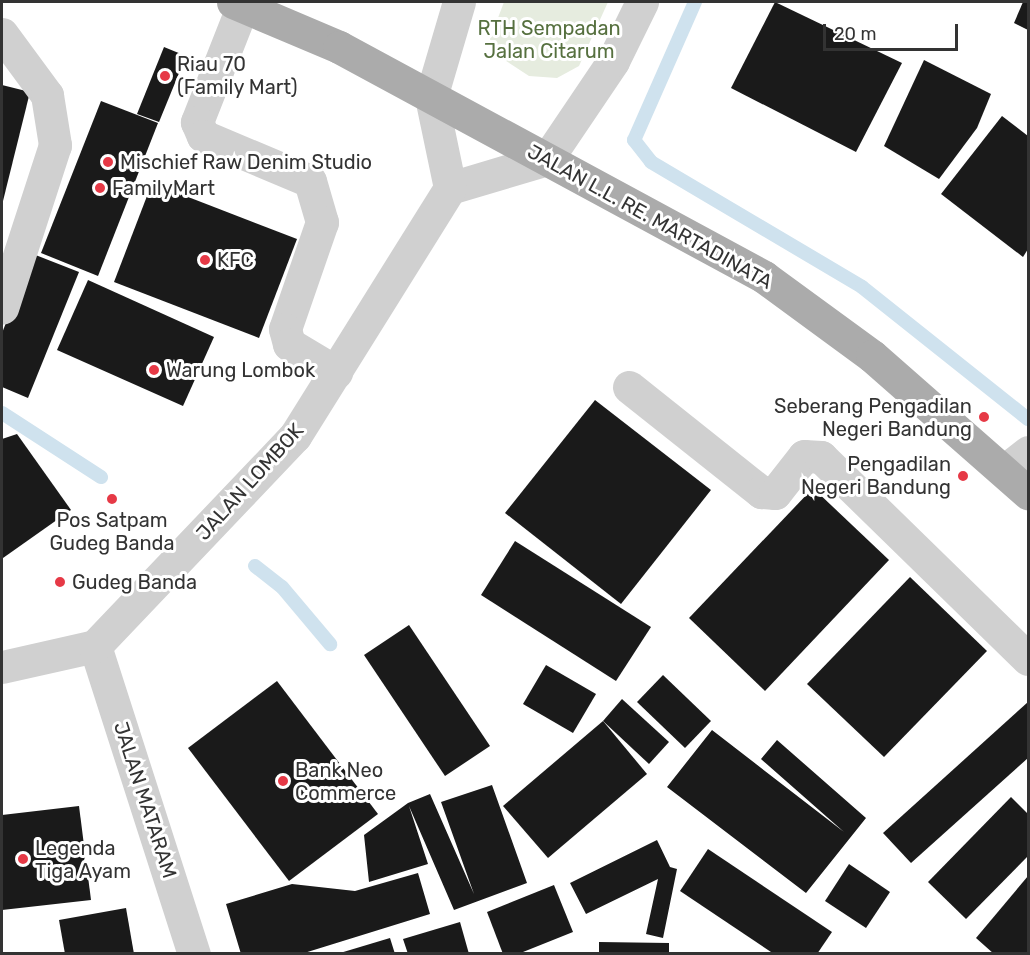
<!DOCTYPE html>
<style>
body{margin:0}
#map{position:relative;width:1030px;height:955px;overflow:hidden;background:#fff;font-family:Rubik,sans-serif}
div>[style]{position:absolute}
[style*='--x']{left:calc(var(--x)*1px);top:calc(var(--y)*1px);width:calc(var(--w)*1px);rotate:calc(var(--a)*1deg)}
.green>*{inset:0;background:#e6ecdf}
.stream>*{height:14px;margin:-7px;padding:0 7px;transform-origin:7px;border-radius:7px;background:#cfe2ee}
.building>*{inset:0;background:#1a1a1a}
.minor>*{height:33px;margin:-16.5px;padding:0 16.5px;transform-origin:16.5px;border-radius:16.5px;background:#d0d0d0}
.major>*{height:33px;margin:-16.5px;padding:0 16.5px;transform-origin:16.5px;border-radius:16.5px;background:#ababab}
.dots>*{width:16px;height:16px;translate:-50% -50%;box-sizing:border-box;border:3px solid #fff;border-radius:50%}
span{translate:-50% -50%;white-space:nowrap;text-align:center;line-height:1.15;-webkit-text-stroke:6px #fff;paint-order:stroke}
.park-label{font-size:20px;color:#56703f}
.poi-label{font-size:20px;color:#333}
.left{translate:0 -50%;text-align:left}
.right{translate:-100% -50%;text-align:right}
.street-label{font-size:20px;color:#333}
.frame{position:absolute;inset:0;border:3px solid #333;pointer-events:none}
.scale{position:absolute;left:823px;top:24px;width:135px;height:27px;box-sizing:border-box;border:3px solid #333;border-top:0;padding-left:8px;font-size:18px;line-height:21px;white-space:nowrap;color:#333;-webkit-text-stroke:4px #fff;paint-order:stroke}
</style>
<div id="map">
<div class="green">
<i style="clip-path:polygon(504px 2px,608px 2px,579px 66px,557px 78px,529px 76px,494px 53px,490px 39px)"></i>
</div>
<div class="stream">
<i style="--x:695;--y:2;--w:151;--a:113.8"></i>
<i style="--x:634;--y:140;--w:28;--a:52"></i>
<i style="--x:651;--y:162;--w:245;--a:30.6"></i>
<i style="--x:862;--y:287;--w:212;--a:38.5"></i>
<i style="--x:2;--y:413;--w:118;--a:32.9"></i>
<i style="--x:255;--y:566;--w:34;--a:38"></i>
<i style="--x:282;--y:587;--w:75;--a:49.9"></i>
</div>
<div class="building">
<i style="clip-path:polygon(775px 2px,902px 63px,856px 152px,731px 88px)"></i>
<i style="clip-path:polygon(1023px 2px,1028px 2px,1028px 30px,1014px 23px)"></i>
<i style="clip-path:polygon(164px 47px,186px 56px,159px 122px,137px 114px)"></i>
<i style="clip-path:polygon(924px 60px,991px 94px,977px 128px,939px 179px,884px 146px)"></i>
<i style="clip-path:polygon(2px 85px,30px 92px,2px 205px)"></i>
<i style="clip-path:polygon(101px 101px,158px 123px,98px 276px,41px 253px)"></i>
<i style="clip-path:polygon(1002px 116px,1028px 136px,1028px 249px,1023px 257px,941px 194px)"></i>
<i style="clip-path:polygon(152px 183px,297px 239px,259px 338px,114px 282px)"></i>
<i style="clip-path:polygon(33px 254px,79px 272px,28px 398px,2px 387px,2px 333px)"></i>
<i style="clip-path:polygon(88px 280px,214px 337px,183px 406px,57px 350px)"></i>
<i style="clip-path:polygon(595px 400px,711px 490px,621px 604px,505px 513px)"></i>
<i style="clip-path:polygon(17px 434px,71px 510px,3px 558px,2px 439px)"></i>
<i style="clip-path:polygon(813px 488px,889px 560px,765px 691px,689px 618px)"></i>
<i style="clip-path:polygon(515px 541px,651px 627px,616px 681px,481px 595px)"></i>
<i style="clip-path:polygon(910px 577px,987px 651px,884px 757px,807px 684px)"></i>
<i style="clip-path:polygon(409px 625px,490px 746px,445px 776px,364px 655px)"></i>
<i style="clip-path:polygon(546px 665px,596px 694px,573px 733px,523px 704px)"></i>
<i style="clip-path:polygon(663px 675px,711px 721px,685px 748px,637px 702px)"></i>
<i style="clip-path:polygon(277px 681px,378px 814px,289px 881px,188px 748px)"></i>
<i style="clip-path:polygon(622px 699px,669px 742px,649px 764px,603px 721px)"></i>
<i style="clip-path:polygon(1028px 702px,1028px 758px,911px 863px,883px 833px)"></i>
<i style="clip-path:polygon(603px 721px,647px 774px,548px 858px,503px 806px)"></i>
<i style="clip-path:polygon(712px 730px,844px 832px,761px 759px,777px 740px,866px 818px,806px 893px,667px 787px)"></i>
<i style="clip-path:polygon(492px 785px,527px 883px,454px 910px,409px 806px,428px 864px,369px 882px,364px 835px,408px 803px,430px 794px,474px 894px,441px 802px)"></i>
<i style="clip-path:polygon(1011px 797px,1028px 814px,1028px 856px,966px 919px,928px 882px)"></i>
<i style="clip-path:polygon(79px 806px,91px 900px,2px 910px,2px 815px)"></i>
<i style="clip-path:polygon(657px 840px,670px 867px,677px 869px,663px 938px,646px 934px,658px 879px,586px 914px,570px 883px)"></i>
<i style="clip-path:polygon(708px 849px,832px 932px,817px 954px,774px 954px,680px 891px)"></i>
<i style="clip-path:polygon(849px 864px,890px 892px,866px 928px,825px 901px)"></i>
<i style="clip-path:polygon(418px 873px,430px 914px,301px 954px,241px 954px,226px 904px,292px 884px,355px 891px)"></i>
<i style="clip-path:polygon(1028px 876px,1028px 954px,994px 954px,976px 938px)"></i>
<i style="clip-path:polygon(554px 885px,573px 932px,518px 954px,503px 954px,487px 912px)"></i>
<i style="clip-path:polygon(126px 908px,134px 954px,65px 954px,59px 920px)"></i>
<i style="clip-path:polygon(460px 922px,469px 954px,408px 954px,403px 939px)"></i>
<i style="clip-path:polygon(390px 938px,395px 954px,340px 954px,340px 953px)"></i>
<i style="clip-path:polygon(599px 942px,669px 943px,669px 954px,599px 954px)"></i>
</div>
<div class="minor">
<i style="--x:243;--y:5;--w:126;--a:111.5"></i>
<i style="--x:197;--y:122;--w:15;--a:67"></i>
<i style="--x:203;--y:136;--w:116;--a:22.8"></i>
<i style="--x:310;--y:181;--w:43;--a:73.7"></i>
<i style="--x:322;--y:222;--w:113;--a:109.1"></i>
<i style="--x:285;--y:329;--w:16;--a:75"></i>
<i style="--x:289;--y:344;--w:55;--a:30.8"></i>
<i style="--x:2;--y:34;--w:76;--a:53.6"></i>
<i style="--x:47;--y:95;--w:51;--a:80.9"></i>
<i style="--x:55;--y:145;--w:171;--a:108"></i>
<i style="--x:450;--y:188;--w:101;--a:-16.6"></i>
<i style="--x:547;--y:159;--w:118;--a:-56"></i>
<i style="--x:613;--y:61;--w:66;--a:-63.8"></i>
<i style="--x:629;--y:387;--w:169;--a:38.5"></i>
<i style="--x:761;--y:492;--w:14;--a:4"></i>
<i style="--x:775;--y:493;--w:47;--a:-51.9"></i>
<i style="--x:804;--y:456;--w:17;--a:3"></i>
<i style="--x:821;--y:457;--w:289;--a:44.3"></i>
<i style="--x:1004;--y:471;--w:31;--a:-38"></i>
<i style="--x:95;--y:646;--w:324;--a:72.2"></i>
<i style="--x:2;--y:667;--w:95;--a:-12.7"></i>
<i style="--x:95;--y:646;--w:290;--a:-46.4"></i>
<i style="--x:295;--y:436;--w:292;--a:-58"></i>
<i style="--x:450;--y:188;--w:93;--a:-101.8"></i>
<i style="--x:431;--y:97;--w:99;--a:-73.6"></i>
</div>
<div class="major">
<i style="--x:233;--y:2;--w:115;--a:23"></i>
<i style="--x:339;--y:47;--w:483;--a:28.4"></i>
<i style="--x:764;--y:277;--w:134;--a:36.2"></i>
<i style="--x:872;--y:356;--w:208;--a:41.3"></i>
</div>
<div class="dots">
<i style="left:165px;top:76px;background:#e63946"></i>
<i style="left:108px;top:162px;background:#e63946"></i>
<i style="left:100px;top:188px;background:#e63946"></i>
<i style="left:205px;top:260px;background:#e63946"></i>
<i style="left:154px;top:370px;background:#e63946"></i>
<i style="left:984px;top:417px;background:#e63946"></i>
<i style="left:963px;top:476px;background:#e63946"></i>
<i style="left:112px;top:499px;background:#e63946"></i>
<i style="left:60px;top:582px;background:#e63946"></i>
<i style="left:283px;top:781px;background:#e63946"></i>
<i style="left:23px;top:859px;background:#e63946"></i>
</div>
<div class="park-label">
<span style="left:549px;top:40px">RTH Sempadan<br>Jalan Citarum</span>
</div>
<div class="poi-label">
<span class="left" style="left:177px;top:76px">Riau 70<br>(Family Mart)</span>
<span class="left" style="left:120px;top:162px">Mischief Raw Denim Studio</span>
<span class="left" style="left:112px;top:188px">FamilyMart</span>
<span class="left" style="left:217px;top:260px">KFC</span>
<span class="left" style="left:166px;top:370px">Warung Lombok</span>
<span class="right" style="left:972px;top:418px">Seberang Pengadilan<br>Negeri Bandung</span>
<span class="right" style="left:951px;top:476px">Pengadilan<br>Negeri Bandung</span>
<span style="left:112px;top:532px">Pos Satpam<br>Gudeg Banda</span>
<span class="left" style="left:72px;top:582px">Gudeg Banda</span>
<span class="left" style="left:295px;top:782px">Bank Neo<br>Commerce</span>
<span class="left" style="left:35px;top:860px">Legenda<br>Tiga Ayam</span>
</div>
<div class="street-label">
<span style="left:650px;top:217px;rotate:29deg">JALAN L.L. RE. MARTADINATA</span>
<span style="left:250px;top:482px;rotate:-48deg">JALAN LOMBOK</span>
<span style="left:145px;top:800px;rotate:72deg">JALAN MATARAM</span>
</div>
<div class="frame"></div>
<div class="scale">20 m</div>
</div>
